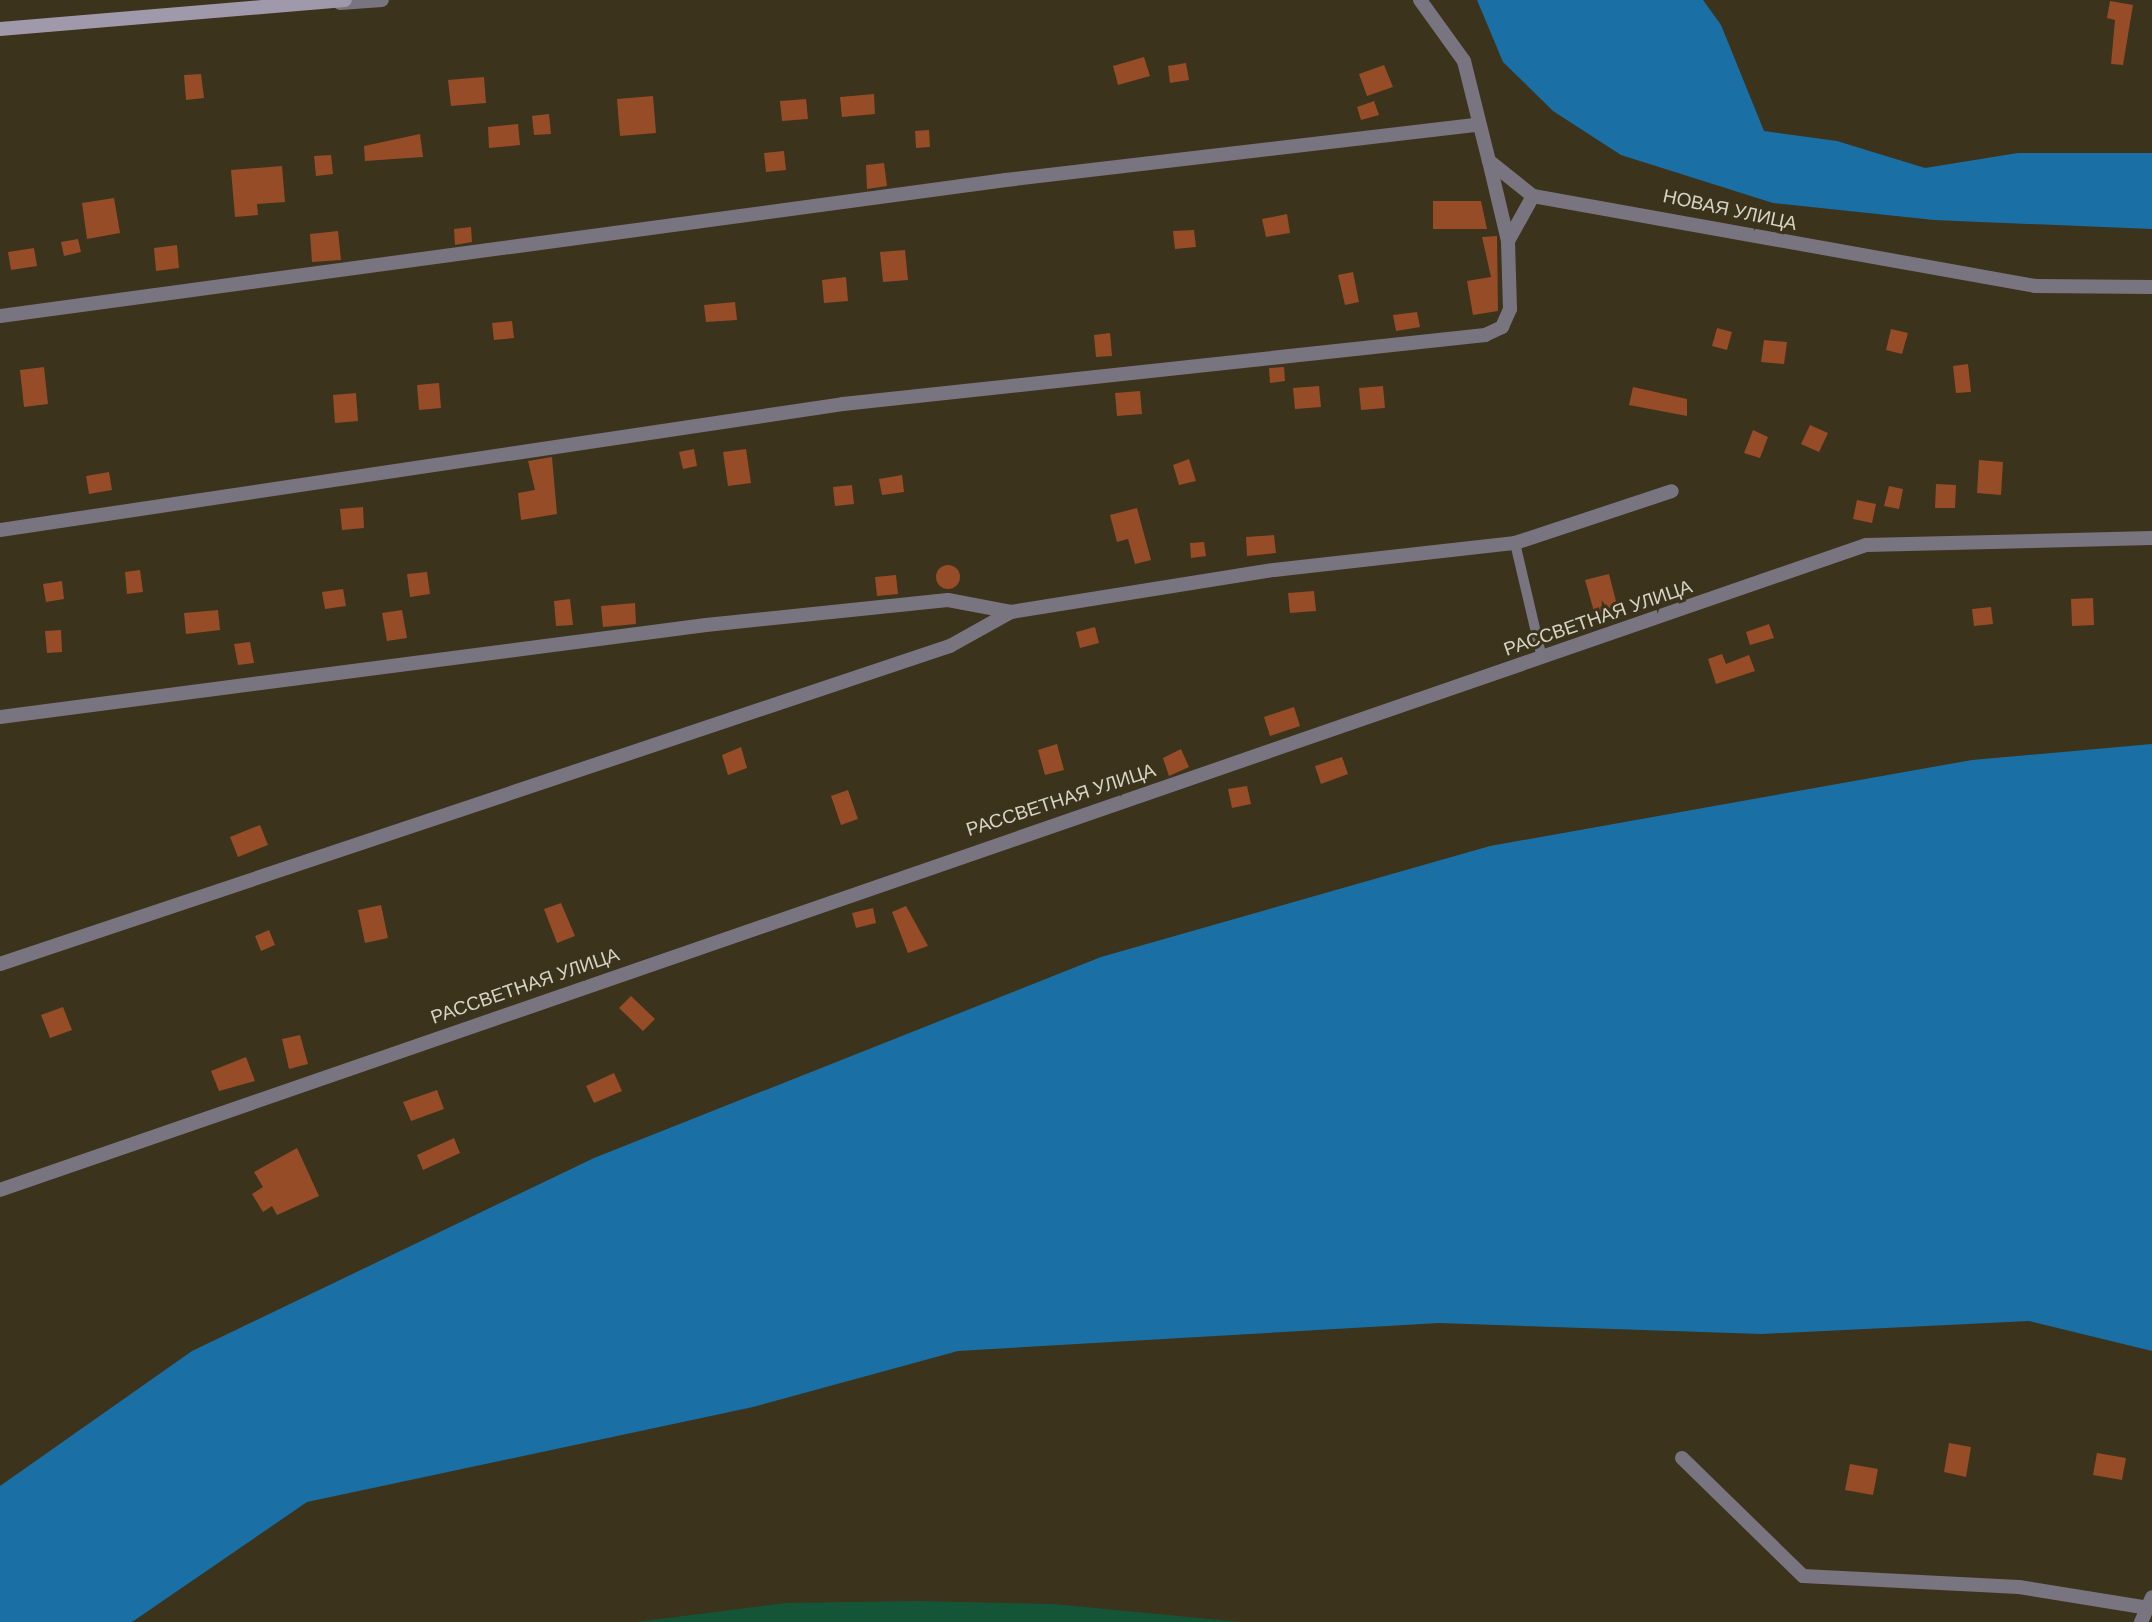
<!DOCTYPE html>
<meta charset="utf-8">
<style>
body{margin:0}
#map{position:relative;width:2152px;height:1622px;overflow:hidden;background:#3b331c;font-family:Helvetica,sans-serif}
div>[style]{position:absolute}
[style*='--x']{left:calc(var(--x)*1px);top:calc(var(--y)*1px);width:calc(var(--w)*1px);rotate:calc(var(--a)*1deg)}
.green>*{inset:0;background:#145538}
.water>*{inset:0;background:#1a70a4}
.building>*{inset:0;background:#964c27}
.round{border-radius:50%}
.lane>*{height:10px;margin:-5px;padding:0 5px;transform-origin:5px;border-radius:5px;background:#797580}
.street>*{height:14px;margin:-7px;padding:0 7px;transform-origin:7px;border-radius:7px;background:#797580}
.secondary>*{height:14px;margin:-7px;padding:0 7px;transform-origin:7px;border-radius:7px;background:#a099ab}
span{translate:-50% -50%;white-space:nowrap;text-align:center;line-height:1.15;-webkit-text-stroke:6px #3b331c;paint-order:stroke}
.street-label{font-size:19px;color:#d7d2c4}
</style>
<div id="map">
<div class="green">
<i style="clip-path:polygon(916px 1601px,1053px 1604px,1241px 1622px,636px 1622px,785px 1603px)"></i>
</div>
<div class="water">
<i style="clip-path:polygon(1477px 0,1703px 0,1721px 25px,1764px 131px,1837px 141px,1925px 168px,2018px 153px,2152px 153px,2152px 229px,1934px 220px,1773px 203px,1621px 155px,1553px 111px,1503px 62px)"></i>
<i style="clip-path:polygon(2152px 744px,2152px 1351px,2029px 1321px,1762px 1334px,1439px 1323px,958px 1351px,753px 1407px,307px 1502px,132px 1622px,0 1622px,0 1486px,192px 1351px,594px 1158px,1101px 957px,1490px 846px,1972px 760px)"></i>
</div>
<div class="building">
<i style="clip-path:polygon(2110px 1px,2133px 5px,2123px 65px,2111px 64px,2115px 20px,2107px 18px)"></i>
<i style="clip-path:polygon(1144px 57px,1150px 76px,1118px 85px,1113px 66px)"></i>
<i style="clip-path:polygon(1186px 63px,1189px 80px,1170px 83px,1168px 66px)"></i>
<i style="clip-path:polygon(1384px 65px,1393px 87px,1367px 96px,1359px 74px)"></i>
<i style="clip-path:polygon(201px 74px,204px 98px,186px 100px,184px 75px)"></i>
<i style="clip-path:polygon(484px 77px,486px 103px,451px 106px,448px 80px)"></i>
<i style="clip-path:polygon(874px 94px,875px 114px,842px 117px,840px 97px)"></i>
<i style="clip-path:polygon(653px 96px,656px 133px,620px 136px,617px 99px)"></i>
<i style="clip-path:polygon(806px 99px,808px 119px,782px 121px,780px 101px)"></i>
<i style="clip-path:polygon(1374px 101px,1379px 115px,1361px 120px,1357px 107px)"></i>
<i style="clip-path:polygon(549px 114px,551px 134px,534px 135px,532px 116px)"></i>
<i style="clip-path:polygon(518px 124px,520px 145px,489px 148px,488px 127px)"></i>
<i style="clip-path:polygon(929px 130px,930px 147px,916px 148px,915px 131px)"></i>
<i style="clip-path:polygon(420px 134px,423px 157px,365px 161px,364px 146px)"></i>
<i style="clip-path:polygon(784px 151px,786px 170px,766px 172px,764px 153px)"></i>
<i style="clip-path:polygon(331px 155px,333px 174px,316px 176px,314px 156px)"></i>
<i style="clip-path:polygon(884px 163px,887px 186px,867px 189px,866px 165px)"></i>
<i style="clip-path:polygon(282px 166px,285px 202px,257px 204px,258px 215px,235px 217px,231px 170px)"></i>
<i style="clip-path:polygon(114px 198px,120px 233px,87px 239px,82px 203px)"></i>
<i style="clip-path:polygon(1433px 201px,1481px 201px,1487px 229px,1433px 229px)"></i>
<i style="clip-path:polygon(1287px 214px,1290px 233px,1266px 237px,1262px 219px)"></i>
<i style="clip-path:polygon(471px 227px,472px 242px,455px 245px,454px 229px)"></i>
<i style="clip-path:polygon(1194px 230px,1196px 247px,1175px 249px,1173px 231px)"></i>
<i style="clip-path:polygon(338px 231px,341px 260px,312px 262px,310px 234px)"></i>
<i style="clip-path:polygon(1497px 236px,1498px 311px,1473px 315px,1467px 281px,1491px 277px,1482px 237px)"></i>
<i style="clip-path:polygon(78px 239px,81px 252px,64px 256px,61px 242px)"></i>
<i style="clip-path:polygon(177px 245px,179px 268px,156px 271px,154px 248px)"></i>
<i style="clip-path:polygon(34px 248px,37px 266px,11px 270px,8px 252px)"></i>
<i style="clip-path:polygon(905px 250px,908px 280px,883px 282px,880px 252px)"></i>
<i style="clip-path:polygon(1353px 272px,1359px 302px,1345px 305px,1338px 275px)"></i>
<i style="clip-path:polygon(846px 277px,848px 301px,824px 303px,822px 280px)"></i>
<i style="clip-path:polygon(735px 302px,737px 320px,706px 322px,704px 305px)"></i>
<i style="clip-path:polygon(1417px 312px,1420px 327px,1396px 331px,1393px 315px)"></i>
<i style="clip-path:polygon(512px 321px,514px 338px,494px 340px,492px 323px)"></i>
<i style="clip-path:polygon(1717px 328px,1732px 332px,1727px 350px,1712px 346px)"></i>
<i style="clip-path:polygon(1891px 329px,1908px 333px,1902px 354px,1886px 350px)"></i>
<i style="clip-path:polygon(1110px 333px,1112px 356px,1096px 357px,1094px 335px)"></i>
<i style="clip-path:polygon(1764px 340px,1787px 342px,1784px 364px,1761px 362px)"></i>
<i style="clip-path:polygon(1968px 364px,1971px 392px,1956px 393px,1953px 366px)"></i>
<i style="clip-path:polygon(44px 367px,48px 404px,24px 407px,20px 370px)"></i>
<i style="clip-path:polygon(1284px 367px,1285px 381px,1270px 383px,1269px 368px)"></i>
<i style="clip-path:polygon(439px 383px,441px 408px,419px 410px,417px 385px)"></i>
<i style="clip-path:polygon(1319px 386px,1321px 407px,1295px 409px,1293px 388px)"></i>
<i style="clip-path:polygon(1383px 386px,1385px 408px,1361px 410px,1359px 388px)"></i>
<i style="clip-path:polygon(1633px 387px,1687px 399px,1687px 416px,1629px 405px)"></i>
<i style="clip-path:polygon(1140px 391px,1142px 414px,1117px 416px,1115px 393px)"></i>
<i style="clip-path:polygon(356px 393px,358px 421px,335px 423px,333px 395px)"></i>
<i style="clip-path:polygon(1810px 425px,1828px 433px,1819px 452px,1801px 444px)"></i>
<i style="clip-path:polygon(1753px 430px,1768px 437px,1760px 458px,1744px 453px)"></i>
<i style="clip-path:polygon(694px 449px,697px 466px,683px 469px,679px 452px)"></i>
<i style="clip-path:polygon(746px 449px,751px 483px,728px 486px,723px 452px)"></i>
<i style="clip-path:polygon(552px 457px,557px 514px,521px 520px,518px 493px,535px 490px,528px 461px)"></i>
<i style="clip-path:polygon(1189px 459px,1196px 481px,1179px 485px,1173px 465px)"></i>
<i style="clip-path:polygon(1979px 460px,2003px 462px,2001px 495px,1977px 493px)"></i>
<i style="clip-path:polygon(109px 472px,112px 490px,89px 494px,86px 476px)"></i>
<i style="clip-path:polygon(902px 475px,904px 492px,882px 495px,879px 479px)"></i>
<i style="clip-path:polygon(1936px 484px,1956px 485px,1955px 508px,1935px 508px)"></i>
<i style="clip-path:polygon(852px 485px,854px 504px,835px 506px,833px 487px)"></i>
<i style="clip-path:polygon(1889px 486px,1903px 489px,1899px 509px,1884px 506px)"></i>
<i style="clip-path:polygon(1857px 500px,1876px 504px,1872px 523px,1853px 519px)"></i>
<i style="clip-path:polygon(363px 507px,364px 528px,342px 530px,340px 509px)"></i>
<i style="clip-path:polygon(1137px 508px,1151px 560px,1135px 564px,1128px 539px,1117px 542px,1110px 515px)"></i>
<i style="clip-path:polygon(1274px 535px,1276px 553px,1247px 556px,1246px 537px)"></i>
<i style="clip-path:polygon(1204px 542px,1206px 556px,1191px 558px,1190px 543px)"></i>
<i class="round" style="left:936px;top:565px;width:24px;height:24px"></i>
<i style="clip-path:polygon(140px 570px,143px 592px,127px 594px,125px 572px)"></i>
<i style="clip-path:polygon(427px 572px,430px 594px,410px 597px,407px 574px)"></i>
<i style="clip-path:polygon(1609px 574px,1618px 609px,1595px 615px,1585px 580px)"></i>
<i style="clip-path:polygon(896px 575px,898px 594px,877px 596px,875px 577px)"></i>
<i style="clip-path:polygon(62px 581px,64px 599px,46px 602px,43px 584px)"></i>
<i style="clip-path:polygon(343px 589px,346px 606px,325px 609px,322px 592px)"></i>
<i style="clip-path:polygon(1314px 591px,1316px 611px,1290px 613px,1288px 593px)"></i>
<i style="clip-path:polygon(2093px 598px,2094px 625px,2072px 626px,2071px 599px)"></i>
<i style="clip-path:polygon(570px 599px,573px 625px,556px 626px,554px 601px)"></i>
<i style="clip-path:polygon(635px 603px,636px 624px,603px 627px,601px 606px)"></i>
<i style="clip-path:polygon(1991px 607px,1993px 624px,1974px 626px,1972px 609px)"></i>
<i style="clip-path:polygon(218px 610px,220px 630px,186px 634px,184px 613px)"></i>
<i style="clip-path:polygon(402px 610px,407px 638px,387px 641px,382px 613px)"></i>
<i style="clip-path:polygon(1769px 624px,1774px 638px,1750px 645px,1746px 632px)"></i>
<i style="clip-path:polygon(1095px 627px,1099px 643px,1080px 648px,1076px 632px)"></i>
<i style="clip-path:polygon(61px 630px,62px 652px,47px 653px,45px 631px)"></i>
<i style="clip-path:polygon(250px 642px,254px 663px,238px 665px,234px 644px)"></i>
<i style="clip-path:polygon(1722px 654px,1726px 664px,1749px 655px,1755px 671px,1716px 684px,1708px 659px)"></i>
<i style="clip-path:polygon(1294px 707px,1300px 726px,1270px 736px,1264px 717px)"></i>
<i style="clip-path:polygon(1057px 744px,1064px 770px,1045px 775px,1038px 750px)"></i>
<i style="clip-path:polygon(741px 747px,747px 768px,728px 775px,722px 755px)"></i>
<i style="clip-path:polygon(1181px 749px,1189px 767px,1169px 776px,1163px 758px)"></i>
<i style="clip-path:polygon(1342px 757px,1348px 774px,1321px 784px,1315px 766px)"></i>
<i style="clip-path:polygon(1247px 786px,1251px 804px,1232px 808px,1228px 789px)"></i>
<i style="clip-path:polygon(848px 790px,858px 819px,841px 825px,831px 796px)"></i>
<i style="clip-path:polygon(260px 825px,268px 845px,238px 857px,230px 837px)"></i>
<i style="clip-path:polygon(561px 903px,575px 936px,557px 943px,544px 909px)"></i>
<i style="clip-path:polygon(381px 905px,388px 938px,365px 943px,358px 910px)"></i>
<i style="clip-path:polygon(906px 906px,928px 946px,908px 953px,892px 912px)"></i>
<i style="clip-path:polygon(873px 908px,876px 923px,856px 928px,852px 913px)"></i>
<i style="clip-path:polygon(269px 930px,275px 945px,261px 951px,255px 936px)"></i>
<i style="clip-path:polygon(631px 996px,655px 1019px,643px 1031px,619px 1008px)"></i>
<i style="clip-path:polygon(63px 1007px,72px 1030px,50px 1038px,41px 1015px)"></i>
<i style="clip-path:polygon(300px 1035px,308px 1064px,289px 1069px,282px 1039px)"></i>
<i style="clip-path:polygon(246px 1057px,255px 1081px,219px 1091px,211px 1071px)"></i>
<i style="clip-path:polygon(614px 1073px,622px 1091px,594px 1103px,586px 1086px)"></i>
<i style="clip-path:polygon(437px 1090px,444px 1109px,411px 1121px,403px 1102px)"></i>
<i style="clip-path:polygon(454px 1138px,460px 1153px,423px 1170px,417px 1155px)"></i>
<i style="clip-path:polygon(297px 1148px,319px 1196px,277px 1215px,272px 1206px,263px 1212px,252px 1194px,263px 1187px,254px 1172px)"></i>
<i style="clip-path:polygon(1949px 1443px,1971px 1447px,1966px 1477px,1944px 1472px)"></i>
<i style="clip-path:polygon(2097px 1453px,2126px 1458px,2122px 1480px,2093px 1475px)"></i>
<i style="clip-path:polygon(1850px 1464px,1878px 1469px,1873px 1495px,1845px 1490px)"></i>
</div>
<div class="lane">
<i style="--x:1515;--y:543;--w:118;--a:76.8"></i>
</div>
<div class="street">
<i style="--x:1420;--y:0;--w:75;--a:54.2"></i>
<i style="--x:1464;--y:61;--w:103;--a:76"></i>
<i style="--x:1489;--y:161;--w:56;--a:38.5"></i>
<i style="--x:1533;--y:196;--w:510;--a:10.16"></i>
<i style="--x:2035;--y:286;--w:117;--a:0.5"></i>
<i style="--x:340;--y:3;--w:42;--a:-4.1"></i>
<i style="--x:1489;--y:161;--w:82;--a:76.6"></i>
<i style="--x:0;--y:316;--w:1015;--a:-7.7"></i>
<i style="--x:1006;--y:180;--w:474;--a:-6.7"></i>
<i style="--x:0;--y:530;--w:852;--a:-8.5"></i>
<i style="--x:843;--y:404;--w:646;--a:-6.13"></i>
<i style="--x:1485;--y:335;--w:19;--a:-25"></i>
<i style="--x:1502;--y:327;--w:20;--a:-66"></i>
<i style="--x:1510;--y:309;--w:68;--a:-91.7"></i>
<i style="--x:1508;--y:241;--w:51;--a:-60.9"></i>
<i style="--x:0;--y:717;--w:712;--a:-7.42"></i>
<i style="--x:706;--y:625;--w:243;--a:-5.9"></i>
<i style="--x:948;--y:600;--w:64;--a:10.8"></i>
<i style="--x:0;--y:964;--w:1002;--a:-18.51"></i>
<i style="--x:950;--y:646;--w:70;--a:-29.1"></i>
<i style="--x:1011;--y:612;--w:266;--a:-9.1"></i>
<i style="--x:1274;--y:570;--w:243;--a:-6.4"></i>
<i style="--x:1515;--y:543;--w:165;--a:-18.3"></i>
<i style="--x:0;--y:1190;--w:1974;--a:-19.07"></i>
<i style="--x:1866;--y:545;--w:286;--a:-1.4"></i>
<i style="--x:1682;--y:1458;--w:169;--a:44.3"></i>
<i style="--x:1803;--y:1576;--w:216;--a:2.9"></i>
<i style="--x:2019;--y:1587;--w:125;--a:9.2"></i>
<i style="--x:2141;--y:1622;--w:27;--a:-66"></i>
</div>
<div class="secondary">
<i style="--x:0;--y:29;--w:346;--a:-4.8"></i>
</div>
<div class="street-label">
<span style="left:1730px;top:210px;rotate:12deg">НОВАЯ УЛИЦА</span>
<span style="left:1598px;top:618px;rotate:-19deg">РАССВЕТНАЯ УЛИЦА</span>
<span style="left:1061px;top:800px;rotate:-18deg">РАССВЕТНАЯ УЛИЦА</span>
<span style="left:525px;top:986px;rotate:-19deg">РАССВЕТНАЯ УЛИЦА</span>
</div>
</div>
